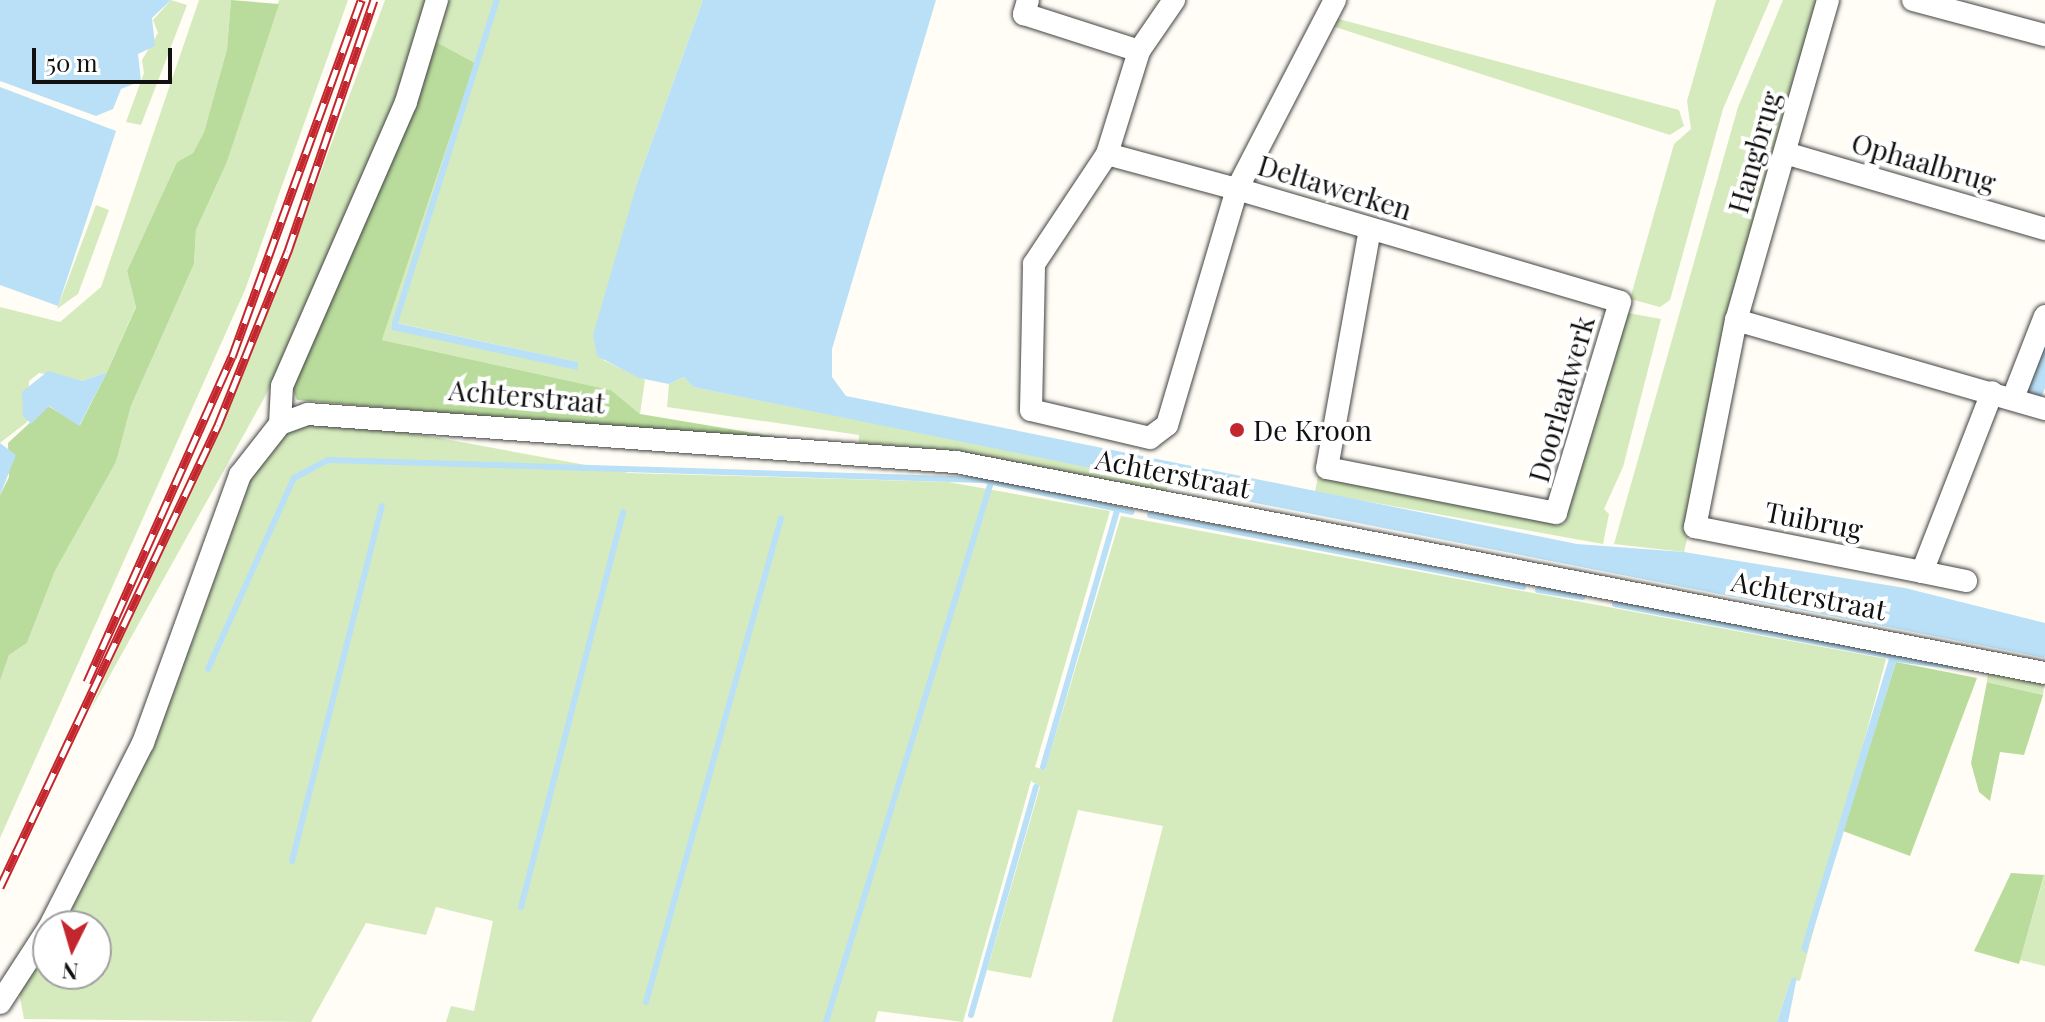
<!DOCTYPE html>
<style>
body{margin:0}
#map{position:relative;width:2045px;height:1022px;overflow:hidden;background:#fffdf5;font-family:"Playfair Display",serif}
div>[style]{position:absolute}
[style*='--x']{left:calc(var(--x)*1px);top:calc(var(--y)*1px);width:calc(var(--w)*1px);rotate:calc(var(--a)*1deg)}
.green>*{inset:0;background:#d5ebbd}
.forest>*{inset:0;background:#b9dc9c}
.water>*{inset:0;background:#b9e0f7}
.stream>*{height:6px;margin:-3px;padding:0 3px;transform-origin:3px;border-radius:3px;background:#b9e0f7}
.roads{filter:drop-shadow(0 0 2px #444) drop-shadow(0 0 2px #444)}
.street>*{height:22px;margin:-11px;padding:0 11px;transform-origin:11px;border-radius:11px;background:#fff}
.rail>*{height:9px;margin-top:-4.5px;transform-origin:0;background:repeating-linear-gradient(90deg,#fff 0 18px,#c4262e 0 36px);box-sizing:border-box;border-block:2px solid #c4262e}
.dots>*{width:22px;height:22px;translate:-50% -50%;box-sizing:border-box;border:4px solid #fff;border-radius:50%}
span{translate:-50% -50%;white-space:nowrap;text-align:center;line-height:1.15;-webkit-text-stroke:8px #fff;paint-order:stroke}
.street-label{font-size:28px;color:#111}
.poi-label{font-size:28px;color:#111}
.left{translate:0 -50%;text-align:left}
.north{position:absolute;left:32px;top:910px;width:80px;height:80px;box-sizing:border-box;background:#fff;border:2px solid #a0a0a0;border-radius:50%;rotate:185deg;font-size:22px;font-weight:700;line-height:32px;text-align:center;color:#111}
.north::after{content:'';display:block;margin:auto;width:28px;height:36px;background:#c4262e;clip-path:polygon(50% 0,100% 100%,50% 72%,0 100%)}
.scale{position:absolute;left:32px;top:48px;width:140px;height:36px;box-sizing:border-box;border:4px solid #111;border-top:0;padding-left:10px;font-size:24px;line-height:28px;white-space:nowrap;color:#111;-webkit-text-stroke:6px #fff;paint-order:stroke}
</style>
<div id="map">
<div class="green">
<i style="clip-path:polygon(171px 0,187px 5px,141px 125px,126px 122px,144px 73px,142px 60px,158px 33px,153px 20px)"></i>
<i style="clip-path:polygon(199px 0,231px 0,227px 49px,204px 132px,193px 153px,177px 162px,127px 271px,136px 306px,107px 372px,82px 381px,39px 373px,29px 381px,27px 422px,0 443px,0 307px,60px 322px,101px 287px)"></i>
<i style="clip-path:polygon(279px 0,348px 0,245px 290px,0 838px,0 681px,9px 655px,27px 643px,55px 571px,116px 462px,131px 406px,194px 264px,196px 230px,227px 162px)"></i>
<i style="clip-path:polygon(385px 0,431px 0,380px 143px,282px 366px,89px 713px,278px 287px)"></i>
<i style="clip-path:polygon(evenodd,441px 0,703px 0,638px 180px,603px 360px,645px 380px,640px 414px,611px 390px,382px 340px,475px 63px,429px 38px,441px 0,393px 322px,577px 362px,577px 369px,392px 323px,393px 322px)"></i>
<i style="clip-path:polygon(1716px 0,1770px 0,1723px 109px,1670px 300px,1660px 307px,1630px 299px,1674px 144px,1691px 129px,1687px 101px)"></i>
<i style="clip-path:polygon(1783px 0,1819px 0,1684px 552px,1614px 544px,1738px 107px)"></i>
<i style="clip-path:polygon(1335px 18px,1679px 110px,1684px 126px,1670px 135px,1332px 26px)"></i>
<i style="clip-path:polygon(96px 205px,109px 210px,78px 294px,57px 309px)"></i>
<i style="clip-path:polygon(1628px 313px,1661px 319px,1623px 467px,1604px 509px,1609px 514px,1603px 544px,1315px 492px,1318px 476px,1564px 524px)"></i>
<i style="clip-path:polygon(684px 377px,693px 387px,1169px 482px,1165px 495px,858px 449px,859px 435px,667px 407px,669px 384px)"></i>
<i style="clip-path:polygon(341px 420px,629px 473px,948px 482px,1110px 511px,1035px 767px,1045px 770px,1121px 516px,1886px 659px,1800px 981px,1791px 979px,1777px 1022px,1112px 1022px,1163px 826px,1078px 810px,1031px 978px,987px 970px,1040px 787px,1031px 781px,963px 1022px,878px 1011px,875px 1022px,446px 1022px,451px 1006px,474px 1011px,493px 921px,436px 907px,426px 935px,366px 923px,311px 1022px,24px 1019px,19px 992px,48px 943px,48px 974px,96px 974px,96px 926px,58px 926px,193px 640px,262px 446px,306px 422px)"></i>
<i style="clip-path:polygon(1988px 673px,2045px 679px,2043px 695px,1987px 682px)"></i>
<i style="clip-path:polygon(2045px 873px,2045px 966px,2020px 960px)"></i>
</div>
<div class="forest">
<i style="clip-path:polygon(231px 0,279px 4px,227px 162px,196px 230px,194px 264px,131px 406px,116px 462px,55px 571px,27px 643px,9px 655px,0 681px,0 495px,9px 477px,8px 443px,48px 406px,80px 425px,107px 372px,136px 307px,127px 271px,177px 162px,193px 153px,204px 132px,227px 49px)"></i>
<i style="clip-path:polygon(429px 38px,475px 63px,382px 340px,611px 390px,640px 414px,843px 448px,297px 400px,291px 385px)"></i>
<i style="clip-path:polygon(1896px 662px,1977px 678px,1910px 856px,1843px 831px)"></i>
<i style="clip-path:polygon(1987px 682px,2043px 695px,2024px 755px,2000px 752px,1990px 801px,1979px 792px,1971px 763px)"></i>
<i style="clip-path:polygon(2011px 873px,2044px 875px,2019px 964px,1974px 951px)"></i>
</div>
<div class="water">
<i style="clip-path:polygon(0 0,171px 0,152px 18px,155px 46px,138px 54px,141px 81px,121px 89px,113px 109px,96px 116px,0 81px)"></i>
<i style="clip-path:polygon(703px 0,936px 0,832px 349px,832px 377px,846px 396px,1577px 544px,1684px 552px,1905px 588px,2045px 623px,2045px 658px,1200px 492px,1183px 474px,1164px 483px,693px 387px,684px 377px,669px 384px,639px 378px,597px 356px,593px 335px,638px 180px)"></i>
<i style="clip-path:polygon(0 87px,116px 131px,58px 306px,0 285px)"></i>
<i style="clip-path:polygon(392px 322px,578px 362px,577px 370px,392px 330px)"></i>
<i style="clip-path:polygon(2045px 341px,2045px 388px,2041px 398px,2026px 393px)"></i>
<i style="clip-path:polygon(48px 371px,82px 381px,107px 372px,79px 426px,49px 406px,31px 424px,23px 416px,22px 392px)"></i>
<i style="clip-path:polygon(0 443px,16px 455px,0 495px)"></i>
<i style="clip-path:polygon(1891px 652px,1974px 672px,1896px 662px,1806px 954px,1801px 949px)"></i>
<i style="clip-path:polygon(1797px 977px,1788px 1022px,1777px 1022px,1791px 979px)"></i>
</div>
<div class="stream">
<i style="--x:395;--y:323;--w:339;--a:-72.5"></i>
<i style="--x:1150;--y:515;--w:380;--a:10.9"></i>
<i style="--x:1538;--y:590;--w:45;--a:9"></i>
<i style="--x:1615;--y:604;--w:281;--a:10.7"></i>
<i style="--x:208;--y:669;--w:209;--a:-65.8"></i>
<i style="--x:294;--y:478;--w:38;--a:-28"></i>
<i style="--x:328;--y:460;--w:656;--a:1.75"></i>
<i style="--x:984;--y:480;--w:151;--a:12.2"></i>
<i style="--x:1043;--y:767;--w:267;--a:-73.9"></i>
<i style="--x:292;--y:861;--w:366;--a:-75.8"></i>
<i style="--x:521;--y:907;--w:408;--a:-75.5"></i>
<i style="--x:646;--y:1002;--w:502;--a:-74.41"></i>
<i style="--x:971;--y:1015;--w:237;--a:-74.1"></i>
<i style="--x:826;--y:1022;--w:565;--a:-73.01"></i>
</div>
<div class="roads">
<div class="street">
<i style="--x:1028;--y:0;--w:15;--a:106"></i>
<i style="--x:1024;--y:14;--w:121;--a:17.8"></i>
<i style="--x:1335;--y:0;--w:213;--a:117.4"></i>
<i style="--x:1237;--y:189;--w:399;--a:16.4"></i>
<i style="--x:1620;--y:302;--w:220;--a:106.9"></i>
<i style="--x:1556;--y:513;--w:233;--a:-168.9"></i>
<i style="--x:1327;--y:468;--w:243;--a:-79.8"></i>
<i style="--x:1828;--y:0;--w:333;--a:106"></i>
<i style="--x:1736;--y:320;--w:211;--a:101.2"></i>
<i style="--x:1695;--y:527;--w:231;--a:11.2"></i>
<i style="--x:1922;--y:572;--w:193;--a:-68.7"></i>
<i style="--x:1913;--y:0;--w:137;--a:14.9"></i>
<i style="--x:1785;--y:153;--w:271;--a:16.3"></i>
<i style="--x:1107;--y:154;--w:135;--a:15.1"></i>
<i style="--x:1237;--y:189;--w:246;--a:106.5"></i>
<i style="--x:1167;--y:425;--w:21;--a:143"></i>
<i style="--x:1150;--y:438;--w:122;--a:-166.8"></i>
<i style="--x:1031;--y:410;--w:146;--a:-88.8"></i>
<i style="--x:1034;--y:264;--w:132;--a:-56.4"></i>
<i style="--x:1107;--y:154;--w:108;--a:-72.7"></i>
<i style="--x:1139;--y:51;--w:62;--a:-55.5"></i>
<i style="--x:1736;--y:320;--w:322;--a:16.1"></i>
<i style="--x:2013;--y:398;--w:88;--a:-68.7"></i>
<i style="--x:280;--y:424;--w:38;--a:-87"></i>
<i style="--x:282;--y:386;--w:310;--a:-66.4"></i>
<i style="--x:406;--y:102;--w:107;--a:-73.1"></i>
<i style="--x:1922;--y:572;--w:45;--a:11.6"></i>
<i style="--x:50;--y:926;--w:205;--a:-63.1"></i>
<i style="--x:143;--y:743;--w:285;--a:-70.1"></i>
<i style="--x:240;--y:475;--w:65;--a:-51.9"></i>
<i style="--x:280;--y:424;--w:30;--a:-20"></i>
<i style="--x:308;--y:414;--w:650;--a:4.24"></i>
<i style="--x:956;--y:462;--w:1109;--a:10.97"></i>
<i style="--x:0;--y:1003;--w:88;--a:-57"></i>
</div>
</div>
<div class="rail">
<i style="--x:87;--y:682;--w:356;--a:-66"></i>
<i style="--x:232;--y:357;--w:380;--a:-70.1"></i>
<i style="--x:0;--y:887;--w:511;--a:-64.74"></i>
<i style="--x:218;--y:425;--w:188;--a:-68.1"></i>
<i style="--x:288;--y:251;--w:265;--a:-71.1"></i>
</div>
<div class="dots">
<i style="left:1237px;top:430px;background:#c4262e"></i>
</div>
<div class="street-label">
<span style="left:1754px;top:152px;rotate:-74deg">Hangbrug</span>
<span style="left:1924px;top:162px;rotate:16deg">Ophaalbrug</span>
<span style="left:1335px;top:187px;rotate:17deg">Deltawerken</span>
<span style="left:527px;top:396px;rotate:5deg">Achterstraat</span>
<span style="left:1561px;top:399px;rotate:-74deg">Doorlaatwerk</span>
<span style="left:1173px;top:473px;rotate:11deg">Achterstraat</span>
<span style="left:1814px;top:520px;rotate:11deg">Tuibrug</span>
<span style="left:1809px;top:595px;rotate:11deg">Achterstraat</span>
</div>
<div class="poi-label">
<span class="left" style="left:1253px;top:430px">De Kroon</span>
</div>
<div class="north">N</div>
<div class="scale">50 m</div>
</div>
